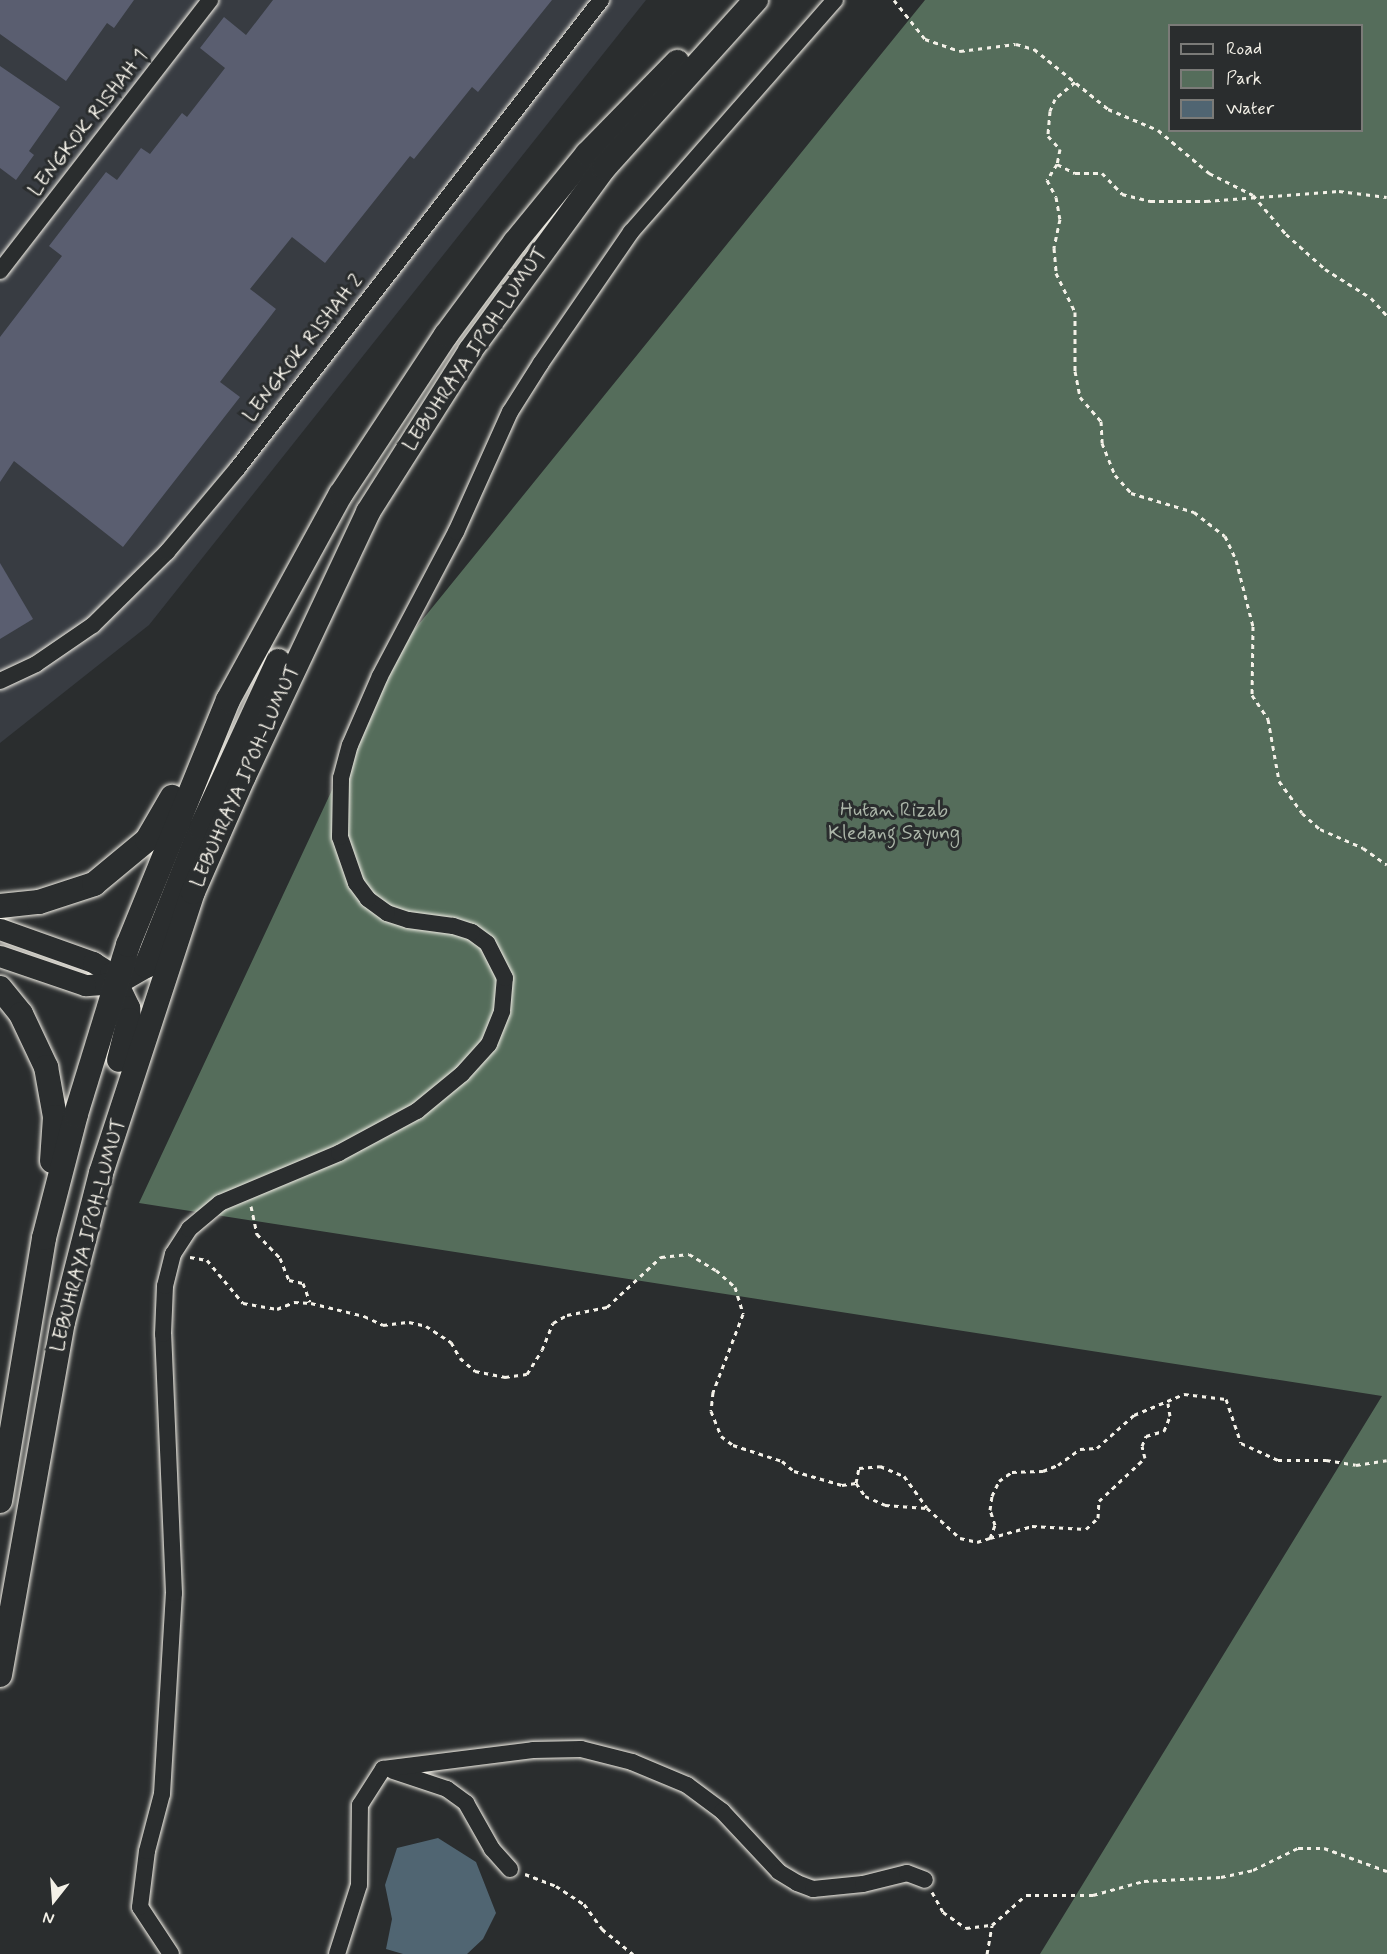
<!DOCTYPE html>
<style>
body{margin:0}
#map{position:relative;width:1387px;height:1954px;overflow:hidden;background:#2a2d2e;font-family:Mynerve,sans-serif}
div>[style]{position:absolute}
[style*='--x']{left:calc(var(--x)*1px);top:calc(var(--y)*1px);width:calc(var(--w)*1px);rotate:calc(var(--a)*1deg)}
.built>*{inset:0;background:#383c42}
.green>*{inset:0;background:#556d5b}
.water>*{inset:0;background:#506572}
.building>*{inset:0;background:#5a5e70}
.path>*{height:3px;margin-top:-1.5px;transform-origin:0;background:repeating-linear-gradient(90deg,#f4f1e8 0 4.5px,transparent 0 9px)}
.roads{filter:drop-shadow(0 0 2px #f4f1e8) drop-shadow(0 0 2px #f4f1e8)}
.minor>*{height:16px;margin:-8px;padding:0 8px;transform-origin:8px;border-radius:8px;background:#2a2d2e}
.major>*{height:21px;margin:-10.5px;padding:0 10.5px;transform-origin:10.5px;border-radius:10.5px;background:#2a2d2e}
.highway>*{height:24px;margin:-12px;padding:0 12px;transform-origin:12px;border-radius:12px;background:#2a2d2e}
span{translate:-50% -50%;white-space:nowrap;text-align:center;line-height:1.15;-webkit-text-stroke:6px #2a2d2e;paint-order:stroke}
.street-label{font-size:20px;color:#f4f1e8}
.park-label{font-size:20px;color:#acb6a9}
.legend{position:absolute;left:1168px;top:24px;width:195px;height:108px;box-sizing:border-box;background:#2a2d2e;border:2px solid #7b7b78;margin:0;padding:8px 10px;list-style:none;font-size:18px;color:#f4f1e8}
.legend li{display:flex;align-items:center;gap:12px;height:30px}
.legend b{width:30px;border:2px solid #7b7b78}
.north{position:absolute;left:24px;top:1870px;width:60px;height:60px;-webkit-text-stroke:4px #2a2d2e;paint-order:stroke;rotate:197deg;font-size:16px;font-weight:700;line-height:24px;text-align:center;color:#f4f1e8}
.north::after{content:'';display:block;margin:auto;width:21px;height:27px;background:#f4f1e8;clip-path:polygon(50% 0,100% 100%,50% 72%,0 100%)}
</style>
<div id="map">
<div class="built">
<i style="clip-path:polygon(0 0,646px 0,149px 625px,0 743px)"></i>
</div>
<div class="green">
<i style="clip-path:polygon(evenodd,925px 0,1387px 0,1387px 1954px,1040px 1954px,1382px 1396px,139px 1203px,397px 651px,925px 0,1170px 26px,1362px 26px,1362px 130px,1170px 130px,1170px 26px)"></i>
</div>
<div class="water">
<i style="clip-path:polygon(438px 1838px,476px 1862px,496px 1913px,483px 1939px,467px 1954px,403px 1954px,386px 1949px,392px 1919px,385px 1885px,397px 1848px)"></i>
</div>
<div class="building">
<i style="clip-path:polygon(0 0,134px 0,114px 28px,107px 23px,66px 81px,0 34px)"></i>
<i style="clip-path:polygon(273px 0,552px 0,478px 92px,472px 87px,414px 159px,410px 156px,325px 263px,292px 237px,250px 289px,276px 309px,220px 382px,240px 397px,123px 547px,14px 461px,0 482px,0 337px,62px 256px,49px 246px,106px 172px,117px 180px,141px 148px,150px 154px,182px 113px,187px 117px,225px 68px,200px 48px,224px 17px,246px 35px)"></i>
<i style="clip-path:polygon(0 66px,60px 107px,29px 151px,34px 155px,16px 180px,0 168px)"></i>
<i style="clip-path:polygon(0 563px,33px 619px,0 639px)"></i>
</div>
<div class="path">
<i style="--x:894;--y:0;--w:50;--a:51.5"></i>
<i style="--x:925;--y:39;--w:37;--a:19"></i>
<i style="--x:960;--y:51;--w:56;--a:-7.1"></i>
<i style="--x:1016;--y:44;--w:19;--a:16"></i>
<i style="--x:1034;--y:49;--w:95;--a:39"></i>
<i style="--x:1108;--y:109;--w:54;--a:22.8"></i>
<i style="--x:1158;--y:130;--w:67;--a:40.1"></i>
<i style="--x:1209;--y:173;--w:49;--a:26.6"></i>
<i style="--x:1253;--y:195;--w:51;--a:49.8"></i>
<i style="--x:1286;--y:234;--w:52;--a:41.9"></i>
<i style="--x:1325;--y:269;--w:54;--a:32.2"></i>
<i style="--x:1371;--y:298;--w:24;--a:48"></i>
<i style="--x:1075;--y:82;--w:26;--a:140"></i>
<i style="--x:1055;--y:99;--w:13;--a:113"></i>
<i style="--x:1050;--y:111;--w:25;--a:95"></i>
<i style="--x:1048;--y:136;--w:18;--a:47"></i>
<i style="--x:1060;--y:149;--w:15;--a:101"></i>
<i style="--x:1057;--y:164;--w:19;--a:122"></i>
<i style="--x:1047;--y:180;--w:19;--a:62"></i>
<i style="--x:1056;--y:197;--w:22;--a:80"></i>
<i style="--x:1060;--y:219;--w:30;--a:102"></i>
<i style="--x:1054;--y:248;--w:25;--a:85"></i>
<i style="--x:1056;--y:273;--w:43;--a:64"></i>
<i style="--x:1075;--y:312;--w:59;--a:90"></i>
<i style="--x:1075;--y:371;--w:26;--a:79"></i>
<i style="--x:1080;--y:397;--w:32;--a:49"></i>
<i style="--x:1101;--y:421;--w:22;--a:87"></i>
<i style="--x:1102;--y:443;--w:35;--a:68"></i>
<i style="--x:1115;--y:475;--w:24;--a:48"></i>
<i style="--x:1131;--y:493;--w:66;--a:16.8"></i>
<i style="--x:1194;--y:512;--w:39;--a:38"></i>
<i style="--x:1225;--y:536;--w:26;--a:65"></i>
<i style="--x:1236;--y:560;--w:68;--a:75.6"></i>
<i style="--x:1253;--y:626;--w:69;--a:90.8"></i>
<i style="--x:1252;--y:695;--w:29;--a:56"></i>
<i style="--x:1268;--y:719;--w:63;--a:79.9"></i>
<i style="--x:1279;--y:781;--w:39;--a:54"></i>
<i style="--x:1302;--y:813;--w:24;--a:42"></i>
<i style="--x:1320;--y:829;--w:47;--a:23.8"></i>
<i style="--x:1363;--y:848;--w:29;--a:35"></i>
<i style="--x:1057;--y:164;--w:20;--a:27"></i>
<i style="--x:1075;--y:173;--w:27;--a:0"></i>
<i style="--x:1102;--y:173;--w:29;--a:46"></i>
<i style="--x:1122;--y:194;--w:29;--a:14"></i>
<i style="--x:1150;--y:201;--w:56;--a:0"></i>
<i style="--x:1206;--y:201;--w:133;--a:-4.3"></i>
<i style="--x:1339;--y:191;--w:48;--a:7.1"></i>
<i style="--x:251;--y:1206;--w:29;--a:78"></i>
<i style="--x:257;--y:1234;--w:33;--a:46"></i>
<i style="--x:280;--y:1258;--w:24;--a:68"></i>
<i style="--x:289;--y:1280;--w:14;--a:12"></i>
<i style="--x:303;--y:1283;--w:20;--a:70"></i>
<i style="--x:190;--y:1257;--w:17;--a:10"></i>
<i style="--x:207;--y:1260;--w:56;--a:50.1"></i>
<i style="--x:243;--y:1303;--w:35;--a:10"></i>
<i style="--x:277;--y:1309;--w:18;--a:-22"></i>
<i style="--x:294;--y:1302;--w:17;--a:3"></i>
<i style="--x:311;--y:1303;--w:55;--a:13.8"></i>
<i style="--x:364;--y:1316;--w:21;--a:25"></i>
<i style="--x:383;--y:1325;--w:26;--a:-7"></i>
<i style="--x:409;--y:1322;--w:17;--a:13"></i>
<i style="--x:426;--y:1326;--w:30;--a:33"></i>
<i style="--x:451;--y:1342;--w:18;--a:61"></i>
<i style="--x:460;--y:1358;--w:20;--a:41"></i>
<i style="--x:475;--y:1371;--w:31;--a:11"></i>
<i style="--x:505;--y:1377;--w:22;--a:-8"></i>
<i style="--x:527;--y:1374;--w:28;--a:-58"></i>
<i style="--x:542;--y:1350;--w:29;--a:-68"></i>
<i style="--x:553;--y:1323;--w:16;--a:-30"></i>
<i style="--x:567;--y:1315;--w:41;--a:-11.3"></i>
<i style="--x:607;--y:1307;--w:74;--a:-42.8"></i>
<i style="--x:661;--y:1257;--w:28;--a:-6"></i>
<i style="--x:689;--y:1254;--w:31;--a:31"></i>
<i style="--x:716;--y:1270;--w:25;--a:42"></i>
<i style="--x:735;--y:1287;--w:28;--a:73"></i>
<i style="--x:743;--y:1314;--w:84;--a:111"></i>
<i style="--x:713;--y:1392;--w:19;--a:96"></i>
<i style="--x:711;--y:1411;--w:27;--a:68"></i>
<i style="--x:721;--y:1436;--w:15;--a:37"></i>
<i style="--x:733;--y:1445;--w:52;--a:18.1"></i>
<i style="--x:782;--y:1461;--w:16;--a:40"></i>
<i style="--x:794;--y:1471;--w:50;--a:16.3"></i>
<i style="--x:842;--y:1485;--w:14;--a:-8"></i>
<i style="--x:856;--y:1483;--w:15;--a:-79"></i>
<i style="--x:859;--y:1468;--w:21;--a:-5"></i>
<i style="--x:880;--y:1466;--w:26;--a:23"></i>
<i style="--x:904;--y:1476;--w:39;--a:54"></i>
<i style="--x:927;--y:1508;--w:45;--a:42.3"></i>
<i style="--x:960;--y:1538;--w:17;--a:13"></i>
<i style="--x:977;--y:1542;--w:14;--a:-17"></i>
<i style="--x:990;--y:1538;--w:14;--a:-69"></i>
<i style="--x:995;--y:1525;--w:16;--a:-108"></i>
<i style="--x:990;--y:1510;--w:14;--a:-82"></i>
<i style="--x:992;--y:1496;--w:17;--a:-65"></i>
<i style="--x:999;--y:1481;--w:16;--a:-35"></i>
<i style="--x:1012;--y:1472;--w:31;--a:-2"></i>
<i style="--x:1043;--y:1471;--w:16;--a:-22"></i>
<i style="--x:1058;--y:1465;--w:27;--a:-36"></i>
<i style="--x:1080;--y:1449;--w:17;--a:-3"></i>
<i style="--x:1097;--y:1448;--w:50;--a:-41.7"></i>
<i style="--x:1134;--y:1415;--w:54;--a:-22.8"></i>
<i style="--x:1184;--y:1394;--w:42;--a:6.8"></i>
<i style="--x:1226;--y:1399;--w:46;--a:71.2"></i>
<i style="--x:1241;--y:1443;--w:41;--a:24.7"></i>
<i style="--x:1278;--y:1460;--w:48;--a:0"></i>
<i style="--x:1326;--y:1460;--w:30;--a:9"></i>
<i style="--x:1356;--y:1465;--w:31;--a:-9"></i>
<i style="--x:856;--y:1483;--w:16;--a:55"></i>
<i style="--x:865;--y:1496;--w:22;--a:24"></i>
<i style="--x:885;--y:1505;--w:41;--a:4.2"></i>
<i style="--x:990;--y:1538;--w:44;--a:-15.9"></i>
<i style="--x:1032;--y:1526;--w:54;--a:3.2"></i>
<i style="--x:1086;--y:1529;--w:16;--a:-43"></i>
<i style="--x:1098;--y:1518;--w:17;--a:-87"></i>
<i style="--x:1099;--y:1501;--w:63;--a:-43.1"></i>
<i style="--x:1145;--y:1458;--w:12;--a:-104"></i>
<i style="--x:1142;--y:1446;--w:11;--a:-68"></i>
<i style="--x:1146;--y:1436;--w:19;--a:-16"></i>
<i style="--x:1164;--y:1431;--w:16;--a:-68"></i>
<i style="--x:1170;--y:1416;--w:13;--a:-99"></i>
<i style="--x:525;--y:1874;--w:33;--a:21"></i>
<i style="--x:556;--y:1886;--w:33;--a:33"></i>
<i style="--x:584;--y:1904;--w:31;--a:54"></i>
<i style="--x:602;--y:1929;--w:40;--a:39"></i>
<i style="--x:932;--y:1892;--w:23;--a:61"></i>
<i style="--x:943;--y:1912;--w:28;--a:35"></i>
<i style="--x:966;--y:1928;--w:26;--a:-7"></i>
<i style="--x:992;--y:1925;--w:45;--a:-41.4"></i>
<i style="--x:1026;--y:1895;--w:67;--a:0"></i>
<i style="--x:1093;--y:1895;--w:53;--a:-15.4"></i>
<i style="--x:1144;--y:1881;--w:77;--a:-3"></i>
<i style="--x:1221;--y:1877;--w:33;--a:-12"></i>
<i style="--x:1253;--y:1870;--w:50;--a:-26.1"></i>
<i style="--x:1298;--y:1848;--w:26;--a:0"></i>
<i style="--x:1324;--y:1848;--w:67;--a:20.1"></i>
<i style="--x:987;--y:1954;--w:29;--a:-80"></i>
</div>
<div class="roads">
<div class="minor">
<i style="--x:0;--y:271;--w:343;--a:-52.2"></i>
<i style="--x:0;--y:681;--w:40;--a:-25"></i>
<i style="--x:36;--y:664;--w:69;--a:-34.4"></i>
<i style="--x:93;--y:625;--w:104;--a:-44.6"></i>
<i style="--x:167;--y:552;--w:109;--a:-49.9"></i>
<i style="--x:237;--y:469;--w:594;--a:-52.18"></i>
<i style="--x:393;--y:1771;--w:57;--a:18.4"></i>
<i style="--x:447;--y:1789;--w:24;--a:36"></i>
<i style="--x:466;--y:1803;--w:53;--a:60.5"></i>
<i style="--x:492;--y:1849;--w:27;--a:48"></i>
<i style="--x:171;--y:1954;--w:56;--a:-123.4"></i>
<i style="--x:140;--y:1907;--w:56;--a:-82.9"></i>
<i style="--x:147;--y:1851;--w:59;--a:-75.3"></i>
<i style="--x:162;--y:1794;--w:201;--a:-86.6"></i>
<i style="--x:174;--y:1593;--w:259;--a:-92.4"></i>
<i style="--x:163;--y:1334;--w:48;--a:-87.6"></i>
<i style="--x:165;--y:1286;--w:33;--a:-76"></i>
<i style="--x:173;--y:1254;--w:30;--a:-57"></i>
<i style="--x:189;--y:1229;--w:40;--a:-40"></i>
<i style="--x:220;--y:1203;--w:129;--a:-22.8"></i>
<i style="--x:339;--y:1153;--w:89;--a:-28.3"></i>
<i style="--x:417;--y:1111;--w:58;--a:-39.4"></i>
<i style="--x:462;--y:1074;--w:40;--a:-48"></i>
<i style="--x:489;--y:1044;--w:35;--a:-68"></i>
<i style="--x:502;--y:1011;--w:33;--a:-85"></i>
<i style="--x:505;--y:978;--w:39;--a:-117"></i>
<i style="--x:487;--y:943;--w:19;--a:-144"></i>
<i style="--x:472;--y:932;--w:20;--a:-162"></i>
<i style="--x:453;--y:926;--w:45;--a:-172.4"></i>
<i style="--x:408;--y:920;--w:22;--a:-162"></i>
<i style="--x:387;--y:913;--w:24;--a:-144"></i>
<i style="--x:368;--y:899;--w:20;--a:-127"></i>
<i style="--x:356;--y:883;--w:49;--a:-109.2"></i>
<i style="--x:340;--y:837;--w:59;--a:-89"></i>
<i style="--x:341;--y:778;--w:34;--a:-75"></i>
<i style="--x:350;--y:745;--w:75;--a:-66.5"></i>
<i style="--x:380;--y:676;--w:163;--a:-62.2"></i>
<i style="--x:456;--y:532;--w:132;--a:-65.8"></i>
<i style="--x:510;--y:412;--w:58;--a:-57.7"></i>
<i style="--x:541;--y:363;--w:159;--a:-55.5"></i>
<i style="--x:631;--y:232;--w:309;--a:-48.7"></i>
<i style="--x:337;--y:1954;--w:72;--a:-72.3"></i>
<i style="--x:359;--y:1885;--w:80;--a:-89.3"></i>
<i style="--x:360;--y:1805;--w:43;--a:-57.4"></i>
<i style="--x:383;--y:1769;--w:151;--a:-7.2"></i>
<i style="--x:533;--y:1750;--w:48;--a:-1.2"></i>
<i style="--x:581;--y:1749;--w:53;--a:14.3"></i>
<i style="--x:632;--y:1762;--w:60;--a:22.7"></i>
<i style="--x:687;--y:1785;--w:44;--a:36.6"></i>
<i style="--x:722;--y:1811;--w:83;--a:46.9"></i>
<i style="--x:779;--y:1872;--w:21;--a:31"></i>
<i style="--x:797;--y:1883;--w:17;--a:21"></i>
<i style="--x:813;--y:1889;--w:50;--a:-5.7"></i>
<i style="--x:863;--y:1884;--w:45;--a:-14"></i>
<i style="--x:907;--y:1873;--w:19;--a:21"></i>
</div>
<div class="major">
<i style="--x:0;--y:929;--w:99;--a:19.5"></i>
<i style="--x:93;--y:962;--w:20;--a:33"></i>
<i style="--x:110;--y:973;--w:12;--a:59"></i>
<i style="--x:116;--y:983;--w:31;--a:176"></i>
<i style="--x:85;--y:985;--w:90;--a:-161.2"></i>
</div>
<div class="highway">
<i style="--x:0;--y:906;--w:39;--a:-6"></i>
<i style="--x:39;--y:902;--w:58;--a:-18.1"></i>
<i style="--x:94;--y:884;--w:69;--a:-39.7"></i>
<i style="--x:147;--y:840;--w:50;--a:-59.8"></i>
<i style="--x:116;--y:983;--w:34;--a:-30"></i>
<i style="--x:146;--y:966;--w:149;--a:-68.3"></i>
<i style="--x:201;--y:828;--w:184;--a:-65.2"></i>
<i style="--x:116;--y:983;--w:28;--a:64"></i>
<i style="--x:128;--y:1008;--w:12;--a:85"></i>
<i style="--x:129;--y:1020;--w:41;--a:104"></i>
<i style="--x:0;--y:988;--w:33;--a:51"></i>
<i style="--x:21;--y:1014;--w:59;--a:64.7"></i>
<i style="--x:46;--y:1067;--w:51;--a:79.8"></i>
<i style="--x:55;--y:1117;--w:44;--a:93.9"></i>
<i style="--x:0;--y:1501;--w:267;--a:-80.5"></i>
<i style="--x:44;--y:1238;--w:128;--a:-75.5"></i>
<i style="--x:76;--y:1114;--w:177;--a:-72.9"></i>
<i style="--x:128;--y:945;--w:265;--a:-67.8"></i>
<i style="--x:228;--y:700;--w:235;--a:-61.3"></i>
<i style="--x:341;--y:494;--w:191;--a:-56.6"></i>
<i style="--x:446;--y:335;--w:116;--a:-53.4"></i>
<i style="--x:515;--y:242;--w:114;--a:-50.7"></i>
<i style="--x:587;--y:154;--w:129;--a:-45.6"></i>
<i style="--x:0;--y:1675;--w:359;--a:-79.9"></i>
<i style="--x:63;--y:1322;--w:154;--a:-75.7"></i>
<i style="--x:101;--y:1173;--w:296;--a:-71.9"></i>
<i style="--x:193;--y:892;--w:127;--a:-66.3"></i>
<i style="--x:244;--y:776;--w:292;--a:-64.8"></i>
<i style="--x:368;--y:512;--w:191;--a:-57.6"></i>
<i style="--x:470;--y:351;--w:227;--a:-53.8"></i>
<i style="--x:604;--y:168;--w:227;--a:-47.9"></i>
</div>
</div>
<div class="street-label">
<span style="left:88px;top:123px;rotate:-52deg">LENGKOK RISHAH 1</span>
<span style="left:303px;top:348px;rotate:-52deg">LENGKOK RISHAH 2</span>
<span style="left:475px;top:349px;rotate:-56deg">LEBUHRAYA IPOH-LUMUT</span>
<span style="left:245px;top:776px;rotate:-66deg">LEBUHRAYA IPOH-LUMUT</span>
<span style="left:88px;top:1235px;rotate:-75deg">LEBUHRAYA IPOH-LUMUT</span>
</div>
<div class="park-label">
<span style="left:894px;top:822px">Hutan Rizab<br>Kledang Sayung</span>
</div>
<ul class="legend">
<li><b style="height:8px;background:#2a2d2e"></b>Road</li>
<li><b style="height:16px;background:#556d5b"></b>Park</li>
<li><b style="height:16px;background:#506572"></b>Water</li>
</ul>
<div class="north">N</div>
</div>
